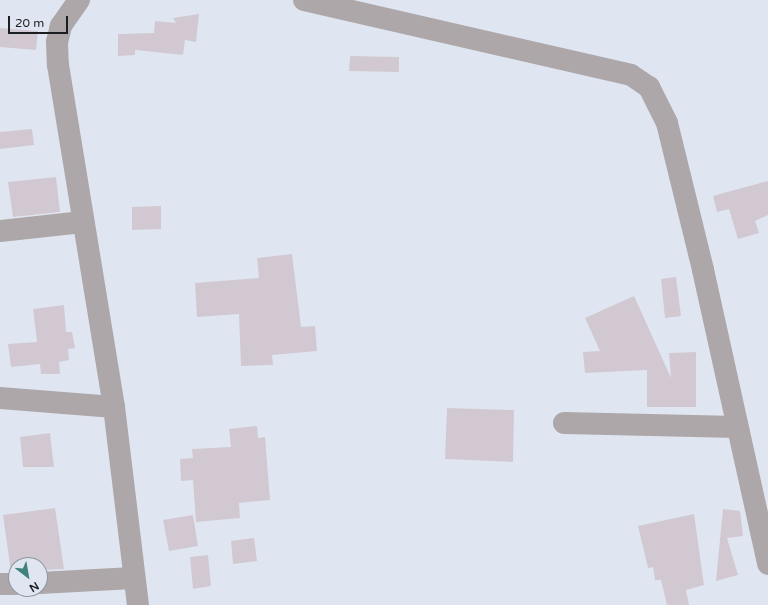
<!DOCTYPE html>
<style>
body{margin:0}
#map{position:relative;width:768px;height:605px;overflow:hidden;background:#e0e6f1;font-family:"Varela Round",sans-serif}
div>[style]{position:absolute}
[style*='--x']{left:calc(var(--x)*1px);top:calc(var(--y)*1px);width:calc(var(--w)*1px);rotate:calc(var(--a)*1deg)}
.building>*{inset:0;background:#d1c8d2}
.minor>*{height:22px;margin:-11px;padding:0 11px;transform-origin:11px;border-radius:11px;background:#ada7a9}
span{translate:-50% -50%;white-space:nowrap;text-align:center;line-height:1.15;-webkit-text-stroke:3.5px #e0e6f1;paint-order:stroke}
.north{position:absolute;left:8px;top:557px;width:40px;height:40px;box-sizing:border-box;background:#e0e6f1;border:1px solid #91969e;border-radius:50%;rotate:149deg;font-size:11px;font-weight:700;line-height:16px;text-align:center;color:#1b1e21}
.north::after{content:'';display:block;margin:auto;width:14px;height:18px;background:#3d837b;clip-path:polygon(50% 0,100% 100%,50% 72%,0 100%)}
.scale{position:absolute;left:8px;top:16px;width:60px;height:18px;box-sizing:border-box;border:2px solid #1b1e21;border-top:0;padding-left:5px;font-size:12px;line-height:14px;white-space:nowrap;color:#1b1e21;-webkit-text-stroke:3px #e0e6f1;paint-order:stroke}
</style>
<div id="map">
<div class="building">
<i style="clip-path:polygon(199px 14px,196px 42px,185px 40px,183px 55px,135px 50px,135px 55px,118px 56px,118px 34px,154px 33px,155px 21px,176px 23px,173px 18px)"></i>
<i style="clip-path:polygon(0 28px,38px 31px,36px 50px,0 47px)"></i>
<i style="clip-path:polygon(350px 56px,399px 57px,399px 72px,349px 71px)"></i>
<i style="clip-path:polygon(32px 129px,34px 145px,0 149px,0 132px)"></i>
<i style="clip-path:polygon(56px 177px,60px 212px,13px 217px,8px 182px)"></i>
<i style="clip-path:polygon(768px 181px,768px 215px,755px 221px,759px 233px,738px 239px,729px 209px,717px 212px,713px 196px)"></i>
<i style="clip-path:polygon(161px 206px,161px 229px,132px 230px,132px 207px)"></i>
<i style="clip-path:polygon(292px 254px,301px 327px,315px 326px,317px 351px,272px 355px,273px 365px,241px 366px,239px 314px,197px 317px,195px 283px,259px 278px,257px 258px)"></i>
<i style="clip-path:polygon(676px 277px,681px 316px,665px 318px,661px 279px)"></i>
<i style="clip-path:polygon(634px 296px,671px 378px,669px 353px,696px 352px,696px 407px,647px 407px,647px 370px,585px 373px,583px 352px,600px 351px,585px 318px)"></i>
<i style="clip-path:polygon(64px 305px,66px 332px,72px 332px,75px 348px,68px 349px,69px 360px,59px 362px,60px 374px,41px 374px,40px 364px,11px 367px,8px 344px,37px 342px,33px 309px)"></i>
<i style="clip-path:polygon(447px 408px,514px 410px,513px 462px,445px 459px)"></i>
<i style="clip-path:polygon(257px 426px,258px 438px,265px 437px,270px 500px,239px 503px,240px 518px,196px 522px,193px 480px,181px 481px,180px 459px,193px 458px,192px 449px,231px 447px,229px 429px)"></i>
<i style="clip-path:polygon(50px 433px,54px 467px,23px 467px,20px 437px)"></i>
<i style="clip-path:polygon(55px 508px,64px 569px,40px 570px,40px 565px,16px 565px,16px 572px,11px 572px,3px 515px)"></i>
<i style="clip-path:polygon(723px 509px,740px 511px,743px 536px,727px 538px,738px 575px,716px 581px)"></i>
<i style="clip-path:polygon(694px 514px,704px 585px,686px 590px,689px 605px,667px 605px,661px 580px,655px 580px,653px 567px,648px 568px,638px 526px)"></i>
<i style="clip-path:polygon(193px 515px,198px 546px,169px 551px,163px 520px)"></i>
<i style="clip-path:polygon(254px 538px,257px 561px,233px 564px,231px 541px)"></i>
<i style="clip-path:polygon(208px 555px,211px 586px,193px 589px,190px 557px)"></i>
</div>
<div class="minor">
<i style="--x:79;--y:0;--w:32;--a:125"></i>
<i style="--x:61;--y:26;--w:16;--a:104"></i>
<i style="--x:57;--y:42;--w:23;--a:88"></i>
<i style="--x:58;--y:65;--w:347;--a:80.7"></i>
<i style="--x:114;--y:407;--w:199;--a:83.1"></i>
<i style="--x:304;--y:0;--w:335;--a:12.9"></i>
<i style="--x:631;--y:75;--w:22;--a:34"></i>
<i style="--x:649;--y:87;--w:40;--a:63.4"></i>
<i style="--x:667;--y:123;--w:151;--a:76.2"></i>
<i style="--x:703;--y:270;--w:301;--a:77.5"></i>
<i style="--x:0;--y:231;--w:83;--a:-6.2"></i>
<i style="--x:0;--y:398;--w:114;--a:4.5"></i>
<i style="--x:564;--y:423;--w:173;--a:1.3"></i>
<i style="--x:40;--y:583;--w:93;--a:-3.1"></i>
<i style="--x:0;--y:584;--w:16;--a:0"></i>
</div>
<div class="north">N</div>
<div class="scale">20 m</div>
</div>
